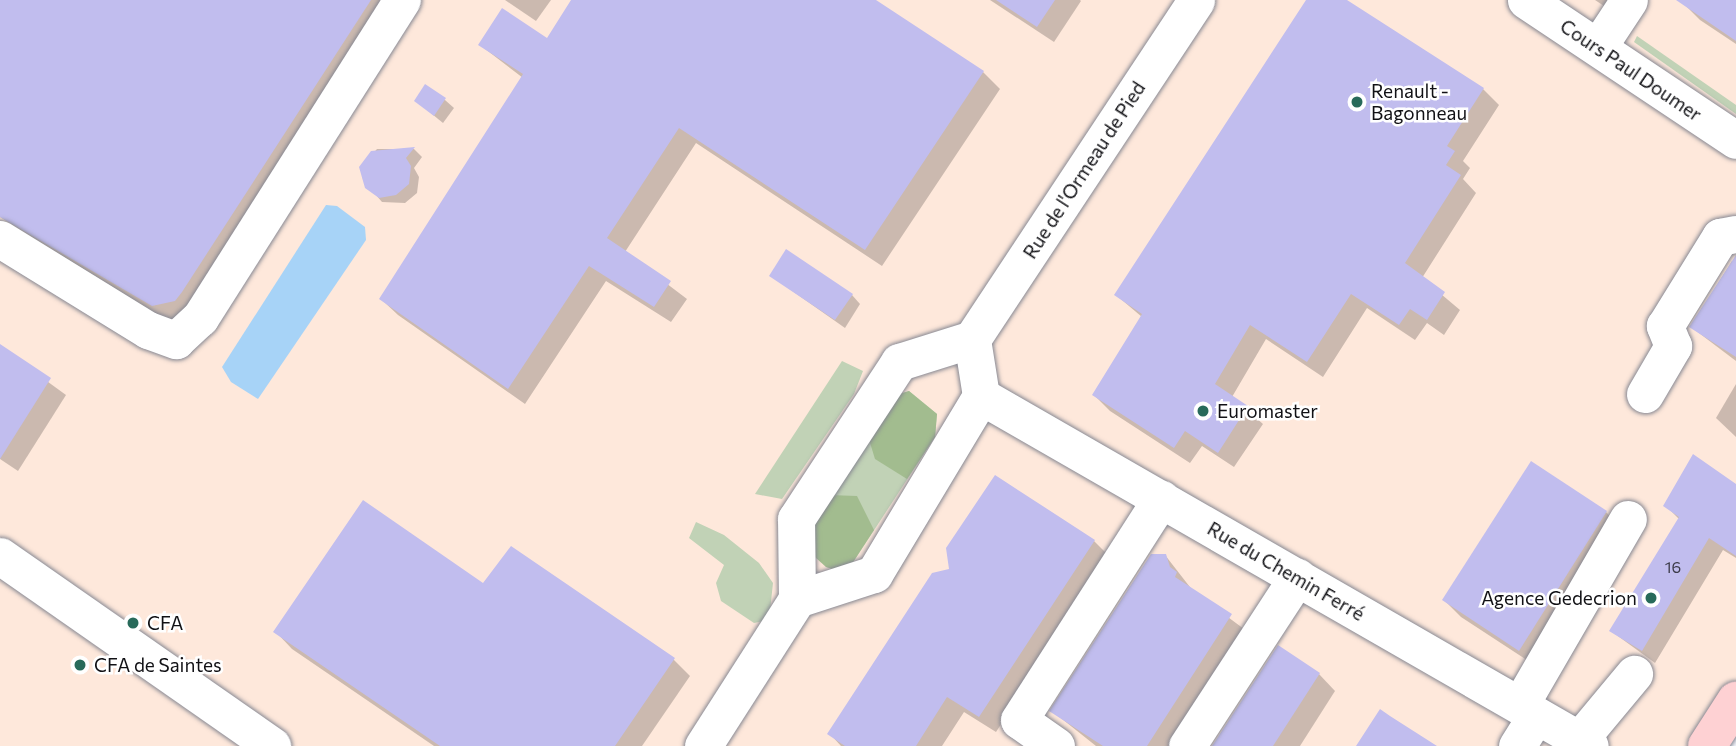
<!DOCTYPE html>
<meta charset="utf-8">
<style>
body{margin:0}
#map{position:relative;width:1736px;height:746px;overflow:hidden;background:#f5f6fd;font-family:Commissioner,sans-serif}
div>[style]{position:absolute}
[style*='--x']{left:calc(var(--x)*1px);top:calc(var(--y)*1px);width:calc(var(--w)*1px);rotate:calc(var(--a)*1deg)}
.commercial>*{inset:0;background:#fee8db}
.green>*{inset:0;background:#c1d2b6}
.forest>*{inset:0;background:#a2bc8f}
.water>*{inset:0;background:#a7d3f7}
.shadow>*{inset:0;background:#0003}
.building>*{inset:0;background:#c1bdee}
.roads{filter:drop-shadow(0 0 2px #878892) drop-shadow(0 0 2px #878892)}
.minor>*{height:37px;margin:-18.5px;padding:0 18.5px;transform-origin:18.5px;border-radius:18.5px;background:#fff}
.major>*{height:38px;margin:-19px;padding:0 19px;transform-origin:19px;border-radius:19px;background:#fed1d3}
.dots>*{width:19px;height:19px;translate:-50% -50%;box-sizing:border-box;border:4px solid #fff;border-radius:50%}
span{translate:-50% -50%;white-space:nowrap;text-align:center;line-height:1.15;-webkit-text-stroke:5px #fff;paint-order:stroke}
.number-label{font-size:16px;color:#3d3c4b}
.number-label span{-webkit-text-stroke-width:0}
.street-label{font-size:19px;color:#111115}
.poi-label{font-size:19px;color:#111115}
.left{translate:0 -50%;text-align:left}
.right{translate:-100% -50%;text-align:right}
</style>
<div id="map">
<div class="commercial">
<i style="clip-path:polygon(0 0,1736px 0,1736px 716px,1717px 746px,0 746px)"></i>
</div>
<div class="green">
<i style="clip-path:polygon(1637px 36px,1736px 105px,1736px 114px,1634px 42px)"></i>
<i style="clip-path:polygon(842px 361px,863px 371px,854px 394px,782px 499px,755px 494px)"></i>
<i style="clip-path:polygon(909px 391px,937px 414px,935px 437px,846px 573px,826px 567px,808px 528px,890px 397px)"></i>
<i style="clip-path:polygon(696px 522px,724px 535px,759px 563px,773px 583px,769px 620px,754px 623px,721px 601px,716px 583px,724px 565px,689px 538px)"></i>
</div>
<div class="forest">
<i style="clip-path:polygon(909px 391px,937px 414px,935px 437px,907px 479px,875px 459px,867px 433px,890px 397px)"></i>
<i style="clip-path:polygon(829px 495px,857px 496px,874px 530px,846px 573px,826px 567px,806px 549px,808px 528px)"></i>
</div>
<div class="water">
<i style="clip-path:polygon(326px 205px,337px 206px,365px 227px,366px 240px,258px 399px,231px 382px,222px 367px)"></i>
</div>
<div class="shadow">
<i style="clip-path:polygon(0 0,397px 0,191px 318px,166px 321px,0 217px)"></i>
<i style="clip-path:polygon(505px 0,551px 0,536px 21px)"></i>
<i style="clip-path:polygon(573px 0,873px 0,983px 72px,1000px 89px,882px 266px,696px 143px,625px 252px,687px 299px,671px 322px,606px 281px,525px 404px,398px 315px,381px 299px,523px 78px,480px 45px,547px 40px)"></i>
<i style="clip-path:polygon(990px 0,1080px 0,1081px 1px,1054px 42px)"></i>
<i style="clip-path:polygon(1308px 0,1344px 0,1483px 89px,1499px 105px,1463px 161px,1470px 168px,1463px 179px,1476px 193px,1422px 278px,1460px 310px,1444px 335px,1427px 323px,1415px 340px,1367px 308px,1323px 377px,1266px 339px,1232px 397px,1263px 424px,1234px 467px,1202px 446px,1190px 463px,1110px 411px,1094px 395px,1142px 317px,1116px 295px)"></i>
<i style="clip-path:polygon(1595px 0,1626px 0,1616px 14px)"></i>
<i style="clip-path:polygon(1686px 0,1736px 0,1736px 44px,1700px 20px,1683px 3px)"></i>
<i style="clip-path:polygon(445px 100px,454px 108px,443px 123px,416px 101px)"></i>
<i style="clip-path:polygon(377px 149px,414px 149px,422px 157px,414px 168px,419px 177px,417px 193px,405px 203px,382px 202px,363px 180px,361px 167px)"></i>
<i style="clip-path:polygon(1732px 261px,1736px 263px,1736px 361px,1691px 327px)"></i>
<i style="clip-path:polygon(771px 276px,852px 295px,860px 304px,845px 328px)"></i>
<i style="clip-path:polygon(0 347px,66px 395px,18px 471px,0 459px)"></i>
<i style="clip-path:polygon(1736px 384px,1736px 437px,1716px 418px)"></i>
<i style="clip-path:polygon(1736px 486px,1736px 558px,1723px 550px,1655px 663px,1611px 631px,1680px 520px,1665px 505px)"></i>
<i style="clip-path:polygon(1606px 512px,1622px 529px,1536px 666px,1461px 617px,1444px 600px)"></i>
<i style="clip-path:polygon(1094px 541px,1110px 557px,996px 732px,964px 712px,942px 746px,841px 746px,830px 734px,951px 570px)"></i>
<i style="clip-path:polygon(1165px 555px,1193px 591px,1248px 632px,1174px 746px,1096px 746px,1052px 711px)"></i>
<i style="clip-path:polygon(483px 586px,673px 659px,690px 676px,642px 746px,434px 746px,292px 649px,276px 632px)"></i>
<i style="clip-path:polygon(1319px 674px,1335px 691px,1300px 746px,1214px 746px)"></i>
</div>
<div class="building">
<i style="clip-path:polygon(0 0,371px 0,182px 292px,175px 301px,152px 306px,0 217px)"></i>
<i style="clip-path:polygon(571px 0,876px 0,984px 71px,865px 250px,679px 128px,607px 238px,671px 281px,654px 307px,589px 266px,508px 389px,379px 299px,523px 74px,478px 45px,502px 8px,547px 38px)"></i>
<i style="clip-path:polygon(996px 0,1055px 0,1037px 27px)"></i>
<i style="clip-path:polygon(1306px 0,1347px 0,1484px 88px,1447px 146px,1455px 151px,1446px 165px,1461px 175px,1405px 263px,1445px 292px,1427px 320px,1410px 309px,1399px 325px,1351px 294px,1307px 362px,1250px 325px,1215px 384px,1248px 406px,1218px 453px,1185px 431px,1174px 448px,1092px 395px,1142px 314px,1114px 295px)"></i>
<i style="clip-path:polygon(1676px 0,1736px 0,1736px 41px)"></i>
<i style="clip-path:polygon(425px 84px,446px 98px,434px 116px,414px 101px)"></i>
<i style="clip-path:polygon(415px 147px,406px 158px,411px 166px,409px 184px,396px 195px,379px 198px,365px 188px,359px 167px,371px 151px)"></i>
<i style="clip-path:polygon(786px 249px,853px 294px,835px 320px,769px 276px)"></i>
<i style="clip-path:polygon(1736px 255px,1736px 357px,1689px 327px)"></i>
<i style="clip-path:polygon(0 344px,51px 378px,0 459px)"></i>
<i style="clip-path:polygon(1693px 454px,1736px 484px,1736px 556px,1709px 538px,1642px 651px,1609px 631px,1679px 517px,1663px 506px)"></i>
<i style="clip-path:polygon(1531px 461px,1607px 511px,1519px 651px,1442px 600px)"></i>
<i style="clip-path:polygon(995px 475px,1095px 540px,979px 717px,947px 697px,916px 746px,845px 746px,827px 734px,932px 573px,949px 569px,946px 548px)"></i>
<i style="clip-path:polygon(363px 500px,483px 583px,511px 546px,675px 658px,615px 746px,440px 746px,273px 632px)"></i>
<i style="clip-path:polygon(1151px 554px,1166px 554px,1170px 567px,1177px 572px,1175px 577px,1232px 614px,1147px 746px,1103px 746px,1049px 711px)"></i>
<i style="clip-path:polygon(1278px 645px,1320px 673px,1273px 746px,1212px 746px)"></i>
<i style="clip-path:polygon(1380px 709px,1390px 716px,1437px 746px,1356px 746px)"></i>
</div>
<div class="roads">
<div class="minor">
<i style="--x:1526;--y:0;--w:252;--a:33.7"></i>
<i style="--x:1598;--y:47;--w:56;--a:-56.6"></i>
<i style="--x:0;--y:239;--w:174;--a:31.6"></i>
<i style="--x:148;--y:330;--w:30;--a:20"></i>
<i style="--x:176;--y:340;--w:33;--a:-43"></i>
<i style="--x:200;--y:318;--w:377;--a:-57.6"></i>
<i style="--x:1645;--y:394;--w:56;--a:-59.7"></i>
<i style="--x:1673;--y:346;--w:22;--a:-112"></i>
<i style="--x:1665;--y:326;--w:105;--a:-58.3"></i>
<i style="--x:1720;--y:237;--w:16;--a:-11"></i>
<i style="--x:981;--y:396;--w:702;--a:29.89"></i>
<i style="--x:0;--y:556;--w:332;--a:34.9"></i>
<i style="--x:797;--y:599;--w:81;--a:-18"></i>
<i style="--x:874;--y:574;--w:208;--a:-59"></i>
<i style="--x:981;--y:396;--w:58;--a:-99"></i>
<i style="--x:1520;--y:705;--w:215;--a:-59.9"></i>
<i style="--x:703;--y:746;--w:174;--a:-57.4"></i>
<i style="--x:797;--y:599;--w:80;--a:-90.7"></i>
<i style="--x:796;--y:519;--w:188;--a:-56.7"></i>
<i style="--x:899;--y:362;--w:77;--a:-17.5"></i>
<i style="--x:972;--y:339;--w:406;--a:-56.5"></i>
<i style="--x:1056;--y:746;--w:45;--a:-144.9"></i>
<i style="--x:1019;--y:720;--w:263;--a:-57.3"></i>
<i style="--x:1187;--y:746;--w:202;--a:-56.9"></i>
<i style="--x:1517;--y:746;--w:36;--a:-58"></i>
<i style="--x:1574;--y:746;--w:94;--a:-50.2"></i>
</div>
<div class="major">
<i style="--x:1707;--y:746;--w:54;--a:-57.2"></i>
</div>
</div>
<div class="dots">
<i style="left:1357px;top:102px;background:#286a5a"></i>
<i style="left:1203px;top:411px;background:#286a5a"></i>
<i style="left:1651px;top:598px;background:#286a5a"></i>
<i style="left:133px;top:623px;background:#286a5a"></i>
<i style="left:80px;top:665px;background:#286a5a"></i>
</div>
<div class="number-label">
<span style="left:1673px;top:567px">16</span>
</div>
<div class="street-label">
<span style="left:1631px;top:70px;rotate:34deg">Cours Paul Doumer</span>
<span style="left:1084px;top:170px;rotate:-57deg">Rue de l'Ormeau de Pied</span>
<span style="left:1286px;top:571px;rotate:30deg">Rue du Chemin Ferré</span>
</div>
<div class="poi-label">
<span class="left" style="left:1371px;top:102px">Renault -<br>Bagonneau</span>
<span class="left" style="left:1217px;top:411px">Euromaster</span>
<span class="right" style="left:1637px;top:598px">Agence Gedecrion</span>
<span class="left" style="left:147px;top:623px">CFA</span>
<span class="left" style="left:94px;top:665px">CFA de Saintes</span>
</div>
</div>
